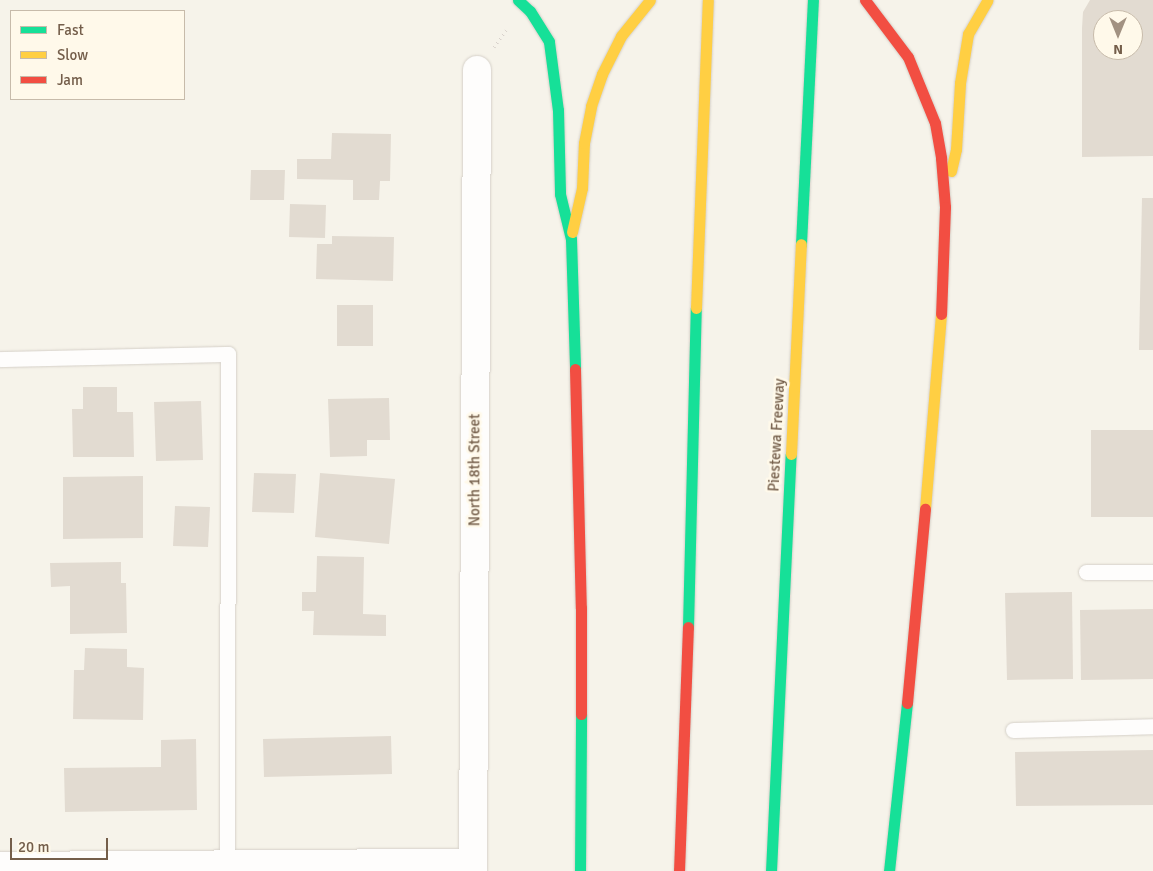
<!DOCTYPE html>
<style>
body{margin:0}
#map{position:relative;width:1153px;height:871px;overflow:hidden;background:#f6f3ea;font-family:Signika,sans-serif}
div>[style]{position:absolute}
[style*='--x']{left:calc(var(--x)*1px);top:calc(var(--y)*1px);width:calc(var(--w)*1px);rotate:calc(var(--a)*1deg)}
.building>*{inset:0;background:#e2dbd1}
.path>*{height:3px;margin-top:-1.5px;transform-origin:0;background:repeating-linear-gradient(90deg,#d8d1cb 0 1px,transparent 0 5px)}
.roads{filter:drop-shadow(0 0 1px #d5d0c8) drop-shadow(0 0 1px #d5d0c8)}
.lane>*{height:15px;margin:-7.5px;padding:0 7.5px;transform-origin:7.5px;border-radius:7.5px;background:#fefdfc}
.street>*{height:28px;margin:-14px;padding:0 14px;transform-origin:14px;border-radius:14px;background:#fefdfc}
.fast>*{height:11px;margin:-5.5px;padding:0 5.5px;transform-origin:5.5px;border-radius:5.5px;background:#16e098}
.slow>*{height:11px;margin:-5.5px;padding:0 5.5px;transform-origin:5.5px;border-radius:5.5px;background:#ffcf43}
.jam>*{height:11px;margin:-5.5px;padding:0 5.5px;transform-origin:5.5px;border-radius:5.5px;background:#f24e42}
span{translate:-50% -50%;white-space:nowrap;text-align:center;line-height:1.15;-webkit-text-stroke:5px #fff9ea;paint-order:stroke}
.street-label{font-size:15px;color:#745e4a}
.legend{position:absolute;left:10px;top:10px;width:175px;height:90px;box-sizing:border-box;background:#fff9ea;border:1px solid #c7bbaa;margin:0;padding:6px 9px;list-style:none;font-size:15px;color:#745e4a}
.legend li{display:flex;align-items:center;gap:10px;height:25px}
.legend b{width:25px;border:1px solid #c7bbaa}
.north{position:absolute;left:1093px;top:10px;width:50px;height:50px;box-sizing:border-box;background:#fff9ea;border:1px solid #c7bbaa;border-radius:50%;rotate:180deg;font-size:14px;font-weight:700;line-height:20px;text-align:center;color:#745e4a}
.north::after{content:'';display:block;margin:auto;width:18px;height:22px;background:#a29282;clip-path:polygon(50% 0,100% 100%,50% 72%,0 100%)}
.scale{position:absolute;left:10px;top:838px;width:98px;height:22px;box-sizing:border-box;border:2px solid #745e4a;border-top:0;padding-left:6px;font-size:15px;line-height:18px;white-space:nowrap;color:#745e4a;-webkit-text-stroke:4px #fff9ea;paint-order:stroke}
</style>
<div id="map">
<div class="building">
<i style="clip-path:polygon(evenodd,1090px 0,1153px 0,1153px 156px,1082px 157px,1082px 28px,1083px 12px,1090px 0,1103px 20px,1133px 20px,1133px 50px,1103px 50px,1103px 20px)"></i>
<i style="clip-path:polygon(332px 133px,391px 134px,390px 181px,380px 181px,379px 200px,353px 200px,353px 180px,297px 179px,297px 159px,331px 159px)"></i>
<i style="clip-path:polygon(251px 170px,285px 170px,284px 200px,250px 200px)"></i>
<i style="clip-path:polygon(1142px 198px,1153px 198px,1153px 350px,1139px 350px)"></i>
<i style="clip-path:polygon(290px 204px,326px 205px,325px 238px,289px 237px)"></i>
<i style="clip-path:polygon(332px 236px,394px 237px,393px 281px,316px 279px,317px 244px,332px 244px)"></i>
<i style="clip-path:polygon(337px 305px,373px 305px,373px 346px,337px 346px)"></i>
<i style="clip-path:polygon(83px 387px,117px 387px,117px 412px,133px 412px,134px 457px,73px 457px,72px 409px,83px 409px)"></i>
<i style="clip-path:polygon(389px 398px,390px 440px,367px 440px,367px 456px,330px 457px,328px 399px)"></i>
<i style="clip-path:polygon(201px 401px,203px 460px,156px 461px,154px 402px)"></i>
<i style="clip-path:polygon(1091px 430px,1153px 430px,1153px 517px,1091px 517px)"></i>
<i style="clip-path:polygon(254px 473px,296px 474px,294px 513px,252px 512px)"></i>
<i style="clip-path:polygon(320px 473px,395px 479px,389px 544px,315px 537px)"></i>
<i style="clip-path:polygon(143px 476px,143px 538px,63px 539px,63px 477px)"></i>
<i style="clip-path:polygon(175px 506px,210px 507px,208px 547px,173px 546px)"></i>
<i style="clip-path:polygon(317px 556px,364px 557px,363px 614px,386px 615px,386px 636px,313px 635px,314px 611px,302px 611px,302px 592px,316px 592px)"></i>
<i style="clip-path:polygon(121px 562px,121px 583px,126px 583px,127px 633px,70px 634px,70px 586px,51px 587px,50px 563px)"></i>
<i style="clip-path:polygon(1072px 592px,1073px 679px,1007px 680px,1005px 593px)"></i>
<i style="clip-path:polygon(1153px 609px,1153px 679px,1081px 680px,1080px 610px)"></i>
<i style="clip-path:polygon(85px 648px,127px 649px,127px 667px,144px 668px,143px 720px,73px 719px,74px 670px,84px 670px)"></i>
<i style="clip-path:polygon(391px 736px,392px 774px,264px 777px,263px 739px)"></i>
<i style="clip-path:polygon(196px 739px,197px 810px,65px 812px,64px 768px,161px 767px,161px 740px)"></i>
<i style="clip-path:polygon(1153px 750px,1153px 805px,1016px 806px,1015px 752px)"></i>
</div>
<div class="path">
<i style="--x:494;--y:47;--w:21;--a:-55"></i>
</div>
<div class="roads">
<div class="lane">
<i style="--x:0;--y:359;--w:228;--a:-1.3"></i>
<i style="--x:228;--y:354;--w:515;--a:90.11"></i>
<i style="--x:1086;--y:572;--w:67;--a:0"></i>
<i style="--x:1013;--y:730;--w:140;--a:-1.6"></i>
</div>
<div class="street">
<i style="--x:0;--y:866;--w:473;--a:-0.4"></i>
<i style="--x:473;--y:871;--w:801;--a:-89.71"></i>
</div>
<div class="fast">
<i style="--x:518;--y:0;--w:16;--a:43"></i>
<i style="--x:530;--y:11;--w:36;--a:58"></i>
<i style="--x:549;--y:42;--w:69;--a:82.5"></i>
<i style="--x:558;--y:110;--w:84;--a:88.6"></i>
<i style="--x:560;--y:194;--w:46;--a:76.3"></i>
<i style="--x:571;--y:239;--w:130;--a:88.2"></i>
<i style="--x:801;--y:244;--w:244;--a:-87.2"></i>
<i style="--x:688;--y:627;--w:319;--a:-88.6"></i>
<i style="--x:580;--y:871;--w:157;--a:-89.6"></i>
<i style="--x:771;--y:871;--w:417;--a:-87.3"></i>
<i style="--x:889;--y:871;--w:169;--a:-83.9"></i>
</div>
<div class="slow">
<i style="--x:951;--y:171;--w:23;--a:-77"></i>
<i style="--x:956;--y:149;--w:66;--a:-86.5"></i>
<i style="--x:960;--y:83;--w:50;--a:-80.7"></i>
<i style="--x:968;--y:34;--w:39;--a:-60"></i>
<i style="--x:572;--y:232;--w:45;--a:-77.2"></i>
<i style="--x:582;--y:188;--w:45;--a:-87.5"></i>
<i style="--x:584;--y:143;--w:38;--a:-79"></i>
<i style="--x:591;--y:106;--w:34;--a:-71"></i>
<i style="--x:602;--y:74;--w:42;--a:-63.4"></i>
<i style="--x:621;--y:36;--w:46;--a:-51.1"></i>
<i style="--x:696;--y:308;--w:308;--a:-87.8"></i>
<i style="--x:791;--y:454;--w:210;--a:-87.3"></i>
<i style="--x:925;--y:509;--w:196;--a:-85.3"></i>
</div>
<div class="jam">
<i style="--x:865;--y:0;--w:71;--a:53"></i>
<i style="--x:908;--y:57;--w:71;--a:67.8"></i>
<i style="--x:935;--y:123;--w:36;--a:80"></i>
<i style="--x:941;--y:158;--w:49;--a:85.3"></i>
<i style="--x:945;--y:207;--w:107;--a:92.1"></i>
<i style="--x:575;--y:369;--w:239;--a:88.6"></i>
<i style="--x:581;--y:608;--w:106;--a:90"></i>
<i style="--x:907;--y:703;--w:195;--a:-84.7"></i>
<i style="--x:679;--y:871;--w:244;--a:-87.9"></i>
</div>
</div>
<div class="street-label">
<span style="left:777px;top:435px;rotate:-87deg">Piestewa Freeway</span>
<span style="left:475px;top:470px;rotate:-90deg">North 18th Street</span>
</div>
<ul class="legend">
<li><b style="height:6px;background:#16e098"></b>Fast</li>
<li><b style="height:6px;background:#ffcf43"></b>Slow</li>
<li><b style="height:6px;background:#f24e42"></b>Jam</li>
</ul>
<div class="north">N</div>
<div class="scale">20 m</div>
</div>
